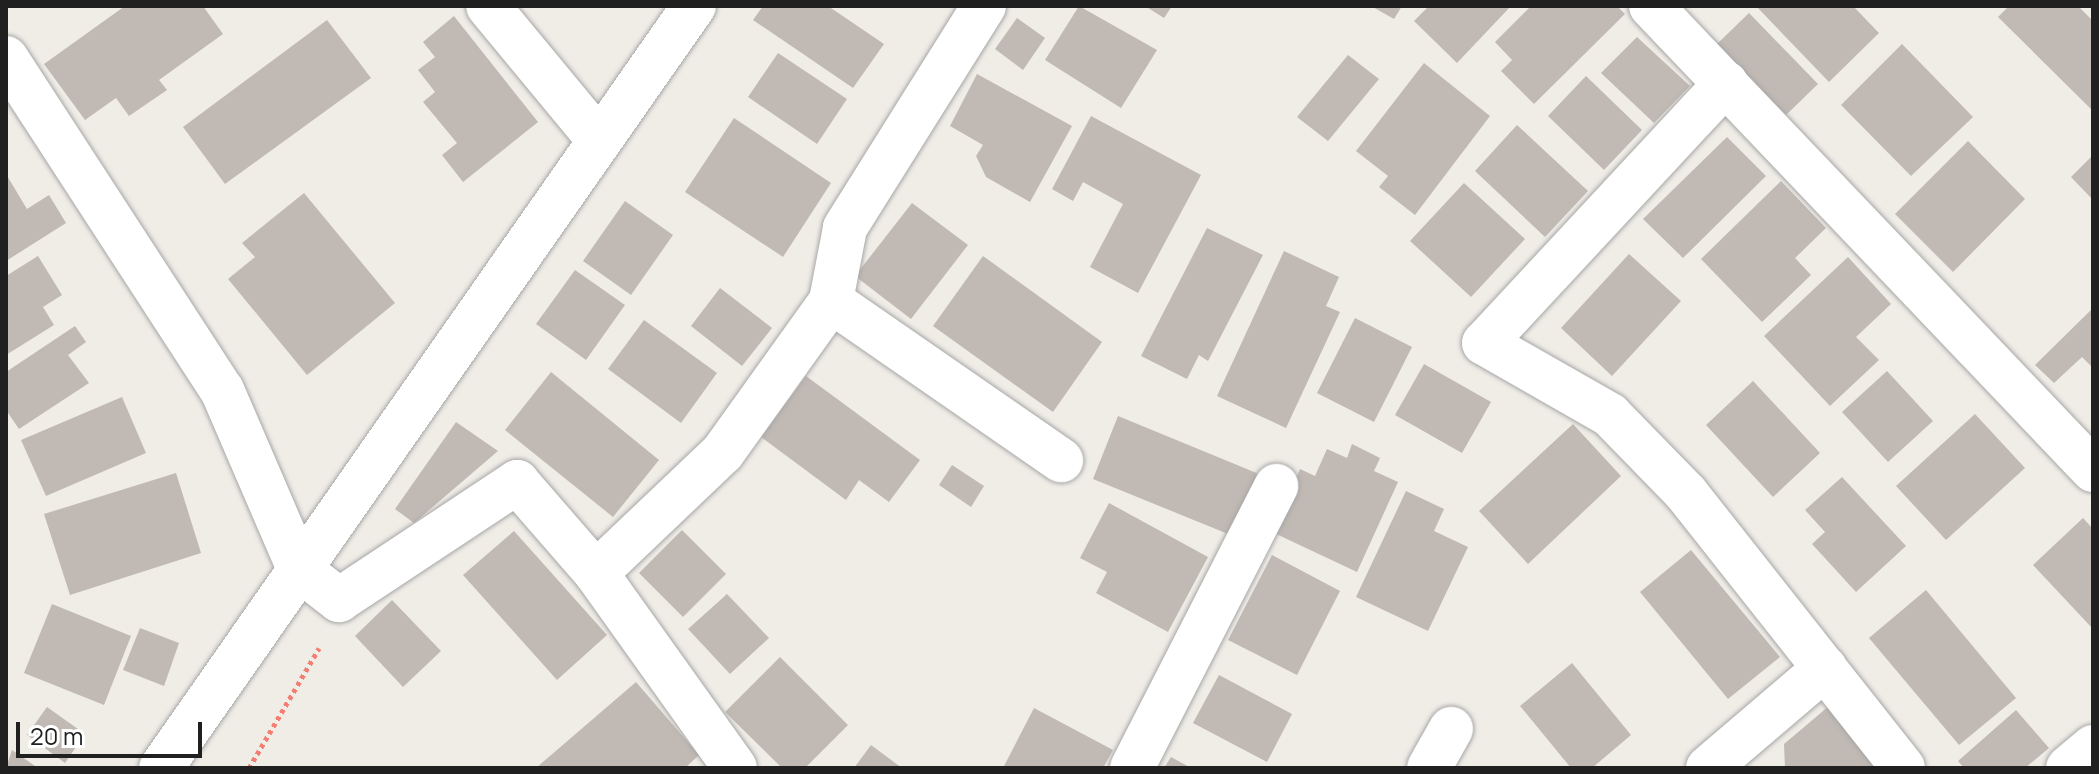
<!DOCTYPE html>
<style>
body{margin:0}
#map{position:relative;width:2099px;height:774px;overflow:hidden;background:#f0ede7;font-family:Manrope,sans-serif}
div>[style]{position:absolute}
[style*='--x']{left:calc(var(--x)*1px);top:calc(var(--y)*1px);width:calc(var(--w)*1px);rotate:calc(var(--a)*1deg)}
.building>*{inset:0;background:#c1b9b3}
.path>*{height:5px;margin-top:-2.5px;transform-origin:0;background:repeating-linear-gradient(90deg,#f57e72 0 4px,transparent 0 8px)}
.roads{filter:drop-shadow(0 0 2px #a7a7a7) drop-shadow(0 0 2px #a7a7a7)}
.minor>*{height:44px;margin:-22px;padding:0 22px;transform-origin:22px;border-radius:22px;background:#fff}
span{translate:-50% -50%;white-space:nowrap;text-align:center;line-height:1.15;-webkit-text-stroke:6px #fff;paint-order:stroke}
.frame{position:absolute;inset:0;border:8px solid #202020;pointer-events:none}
.scale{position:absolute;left:16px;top:722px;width:186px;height:36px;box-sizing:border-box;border:4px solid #202020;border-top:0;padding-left:10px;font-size:24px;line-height:28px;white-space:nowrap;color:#202020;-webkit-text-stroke:6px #fff;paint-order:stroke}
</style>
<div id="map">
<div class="building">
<i style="clip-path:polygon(125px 6px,203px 6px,223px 34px,159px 80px,167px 90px,129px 116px,116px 98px,85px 120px,44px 64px)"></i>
<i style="clip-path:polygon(763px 6px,828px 6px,884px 44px,853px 88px,753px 20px)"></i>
<i style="clip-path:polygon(1079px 6px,1157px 50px,1121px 108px,1045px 60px)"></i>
<i style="clip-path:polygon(1145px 6px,1172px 6px,1164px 18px)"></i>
<i style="clip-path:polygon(1371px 6px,1402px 6px,1394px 19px)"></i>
<i style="clip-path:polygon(1429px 6px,1511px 6px,1457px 63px,1414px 21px)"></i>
<i style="clip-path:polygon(1531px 6px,1617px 6px,1625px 14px,1534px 104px,1501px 71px,1512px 60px,1495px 42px)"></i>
<i style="clip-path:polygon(1756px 6px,1853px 6px,1879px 33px,1829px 82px)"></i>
<i style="clip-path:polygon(2009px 6px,2078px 6px,2093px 21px,2093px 111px,1998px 17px)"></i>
<i style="clip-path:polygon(1749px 13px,1818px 84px,1786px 115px,1717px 44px)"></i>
<i style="clip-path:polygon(454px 16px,538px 122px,463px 182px,442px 155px,457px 143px,423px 102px,435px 92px,418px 70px,435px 57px,423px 42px)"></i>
<i style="clip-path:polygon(1017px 18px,1045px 38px,1023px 70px,995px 49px)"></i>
<i style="clip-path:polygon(327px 20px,371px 78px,225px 184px,183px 127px)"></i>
<i style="clip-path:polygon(1637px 37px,1690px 86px,1654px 123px,1601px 73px)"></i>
<i style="clip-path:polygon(1902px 44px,1973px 117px,1911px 176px,1841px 105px)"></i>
<i style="clip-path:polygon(778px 53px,847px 99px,817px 144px,748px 97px)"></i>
<i style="clip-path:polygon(1348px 55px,1379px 79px,1328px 141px,1297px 117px)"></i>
<i style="clip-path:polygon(1424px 63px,1490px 116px,1415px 215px,1379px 187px,1388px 176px,1356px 151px)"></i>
<i style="clip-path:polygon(977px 74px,1072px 126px,1030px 202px,986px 177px,976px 156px,983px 145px,950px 126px)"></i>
<i style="clip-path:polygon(1586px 76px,1642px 130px,1604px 170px,1548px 116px)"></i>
<i style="clip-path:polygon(1091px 116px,1201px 175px,1138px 293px,1090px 267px,1123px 204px,1083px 182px,1073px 201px,1052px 189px)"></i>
<i style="clip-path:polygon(734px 118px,831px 183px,783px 257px,685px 192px)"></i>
<i style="clip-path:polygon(1517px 125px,1588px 191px,1545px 237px,1475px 171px)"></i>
<i style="clip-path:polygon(1727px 137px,1766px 176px,1683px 258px,1643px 219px)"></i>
<i style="clip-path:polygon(1968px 141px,2025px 199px,1953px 272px,1895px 214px)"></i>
<i style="clip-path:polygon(2093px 155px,2093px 200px,2071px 177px)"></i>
<i style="clip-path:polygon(6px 174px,27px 209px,49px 195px,66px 223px,6px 261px)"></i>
<i style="clip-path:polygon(1781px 181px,1826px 228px,1795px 258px,1811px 275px,1762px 322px,1701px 259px)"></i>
<i style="clip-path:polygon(1464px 183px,1525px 239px,1471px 297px,1410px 241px)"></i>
<i style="clip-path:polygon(304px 193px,395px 303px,307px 375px,228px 279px,255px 257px,242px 243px)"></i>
<i style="clip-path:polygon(625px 201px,673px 235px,631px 295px,583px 261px)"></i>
<i style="clip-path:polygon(912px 203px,968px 245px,911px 319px,855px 276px)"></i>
<i style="clip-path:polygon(1207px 228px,1263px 255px,1208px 361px,1199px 355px,1187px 379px,1141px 356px)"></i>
<i style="clip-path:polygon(1284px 251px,1339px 277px,1326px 306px,1340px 312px,1286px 428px,1217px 396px)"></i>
<i style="clip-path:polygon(1629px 254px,1681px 301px,1612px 376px,1561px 328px)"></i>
<i style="clip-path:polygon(38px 256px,62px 295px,43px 307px,54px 325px,6px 355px,6px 276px)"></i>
<i style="clip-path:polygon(983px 256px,1102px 342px,1053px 412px,933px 326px)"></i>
<i style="clip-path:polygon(1848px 257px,1891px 304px,1856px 337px,1879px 360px,1830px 406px,1764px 336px)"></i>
<i style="clip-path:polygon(575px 270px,625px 305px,586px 360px,536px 324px)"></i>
<i style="clip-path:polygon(720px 288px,772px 328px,742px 366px,691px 326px)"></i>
<i style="clip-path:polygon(2093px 308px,2093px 368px,2082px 357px,2054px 383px,2035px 365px)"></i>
<i style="clip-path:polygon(1355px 318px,1412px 347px,1374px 422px,1317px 393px)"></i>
<i style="clip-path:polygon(644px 320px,717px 373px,681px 423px,608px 369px)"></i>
<i style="clip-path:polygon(75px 326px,86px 342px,68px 355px,89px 383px,19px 429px,6px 410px,6px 372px)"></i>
<i style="clip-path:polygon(1424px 364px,1491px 402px,1462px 453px,1395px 415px)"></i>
<i style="clip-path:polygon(1887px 371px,1933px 421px,1888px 462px,1842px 412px)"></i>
<i style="clip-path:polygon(551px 372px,659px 460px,613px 517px,505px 430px)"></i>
<i style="clip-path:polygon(806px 376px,920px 460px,889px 502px,859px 480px,846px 500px,761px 437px)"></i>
<i style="clip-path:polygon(1753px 381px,1820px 453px,1773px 497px,1706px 425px)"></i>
<i style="clip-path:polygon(122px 397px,146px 453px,46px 496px,21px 440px)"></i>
<i style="clip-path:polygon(1975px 414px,2025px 468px,1946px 540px,1896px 486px)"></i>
<i style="clip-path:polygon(1118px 416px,1259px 474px,1233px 536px,1093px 479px)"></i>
<i style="clip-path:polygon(456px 422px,498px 451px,414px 523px,395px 509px)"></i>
<i style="clip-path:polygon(1573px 424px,1621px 476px,1528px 564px,1479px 511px)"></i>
<i style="clip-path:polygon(1352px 444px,1380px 458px,1374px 471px,1398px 482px,1357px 572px,1272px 532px,1300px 469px,1315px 476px,1327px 449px,1347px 458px)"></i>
<i style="clip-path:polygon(952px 465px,984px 486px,971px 507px,939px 485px)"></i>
<i style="clip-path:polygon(176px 473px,201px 553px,70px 595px,44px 514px)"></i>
<i style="clip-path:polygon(1842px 477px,1906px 546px,1856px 592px,1812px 544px,1825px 532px,1805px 510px)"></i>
<i style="clip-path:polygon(1406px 491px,1444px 509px,1434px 531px,1468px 547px,1428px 631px,1356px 597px)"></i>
<i style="clip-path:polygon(1109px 503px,1208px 557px,1168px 632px,1096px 593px,1107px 572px,1080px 558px)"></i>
<i style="clip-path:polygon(2083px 518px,2093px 529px,2093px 629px,2033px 565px)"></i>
<i style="clip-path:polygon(682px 530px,726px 574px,683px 617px,639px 573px)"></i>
<i style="clip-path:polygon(514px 531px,607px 635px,557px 680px,463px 575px)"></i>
<i style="clip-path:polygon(1691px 550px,1780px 657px,1728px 699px,1640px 592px)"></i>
<i style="clip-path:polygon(1272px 555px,1340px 591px,1297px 675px,1228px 640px)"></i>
<i style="clip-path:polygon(1926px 590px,2016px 698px,1959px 745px,1869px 638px)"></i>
<i style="clip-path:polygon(727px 594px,769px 638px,730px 674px,688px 629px)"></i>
<i style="clip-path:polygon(392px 600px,441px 651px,403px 687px,355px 636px)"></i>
<i style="clip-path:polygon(52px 604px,131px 636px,104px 705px,24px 673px)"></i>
<i style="clip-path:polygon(140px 628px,179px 643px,164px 686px,123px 670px)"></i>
<i style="clip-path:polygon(780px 657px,848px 725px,805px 768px,782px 768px,725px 712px)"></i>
<i style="clip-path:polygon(1572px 663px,1631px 735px,1592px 768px,1571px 768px,1520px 706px)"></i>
<i style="clip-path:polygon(1219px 675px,1292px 714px,1267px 762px,1193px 723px)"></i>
<i style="clip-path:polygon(636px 682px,699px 755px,685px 768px,536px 768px)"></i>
<i style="clip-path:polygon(1829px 706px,1880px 768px,1785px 768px,1784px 744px)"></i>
<i style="clip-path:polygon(47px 707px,85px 734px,65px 763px,27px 735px)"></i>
<i style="clip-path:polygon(1034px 708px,1113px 750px,1103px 768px,1003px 768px)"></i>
<i style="clip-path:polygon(2016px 710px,2049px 748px,2025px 768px,1964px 768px,1958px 761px)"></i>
<i style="clip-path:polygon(871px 745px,902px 768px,854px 768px)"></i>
<i style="clip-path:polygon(12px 750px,38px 768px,6px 768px)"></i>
<i style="clip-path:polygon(1171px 757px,1191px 768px,1164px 768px)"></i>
</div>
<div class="path">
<i style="--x:249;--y:768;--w:139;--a:-59.7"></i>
</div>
<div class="roads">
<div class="minor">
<i style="--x:488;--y:6;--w:173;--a:50.4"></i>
<i style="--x:984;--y:6;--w:262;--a:122.1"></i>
<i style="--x:845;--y:228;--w:74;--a:100.9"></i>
<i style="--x:831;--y:301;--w:280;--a:34.7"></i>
<i style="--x:1651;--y:6;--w:641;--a:46.39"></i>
<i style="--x:6;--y:58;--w:396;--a:57"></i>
<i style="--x:222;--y:390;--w:195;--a:66.7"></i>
<i style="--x:299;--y:569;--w:51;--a:37.8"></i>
<i style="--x:339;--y:600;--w:214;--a:-33.5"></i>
<i style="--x:517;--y:482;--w:121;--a:49"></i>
<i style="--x:596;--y:573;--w:239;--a:54.5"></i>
<i style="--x:1726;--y:83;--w:355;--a:132.9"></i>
<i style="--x:1484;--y:343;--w:145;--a:29.7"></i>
<i style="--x:1610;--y:415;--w:109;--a:45.7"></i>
<i style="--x:1686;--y:493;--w:350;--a:51.7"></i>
<i style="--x:596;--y:573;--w:175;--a:-43.6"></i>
<i style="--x:723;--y:452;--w:186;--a:-54.4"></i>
<i style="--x:161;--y:768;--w:930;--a:-55.03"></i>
<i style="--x:1132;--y:768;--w:317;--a:-62.9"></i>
<i style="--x:1429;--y:768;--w:45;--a:-60.6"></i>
<i style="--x:1708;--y:768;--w:154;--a:-40.5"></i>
<i style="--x:2068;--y:768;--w:33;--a:-40"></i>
</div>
</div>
<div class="frame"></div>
<div class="scale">20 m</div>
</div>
